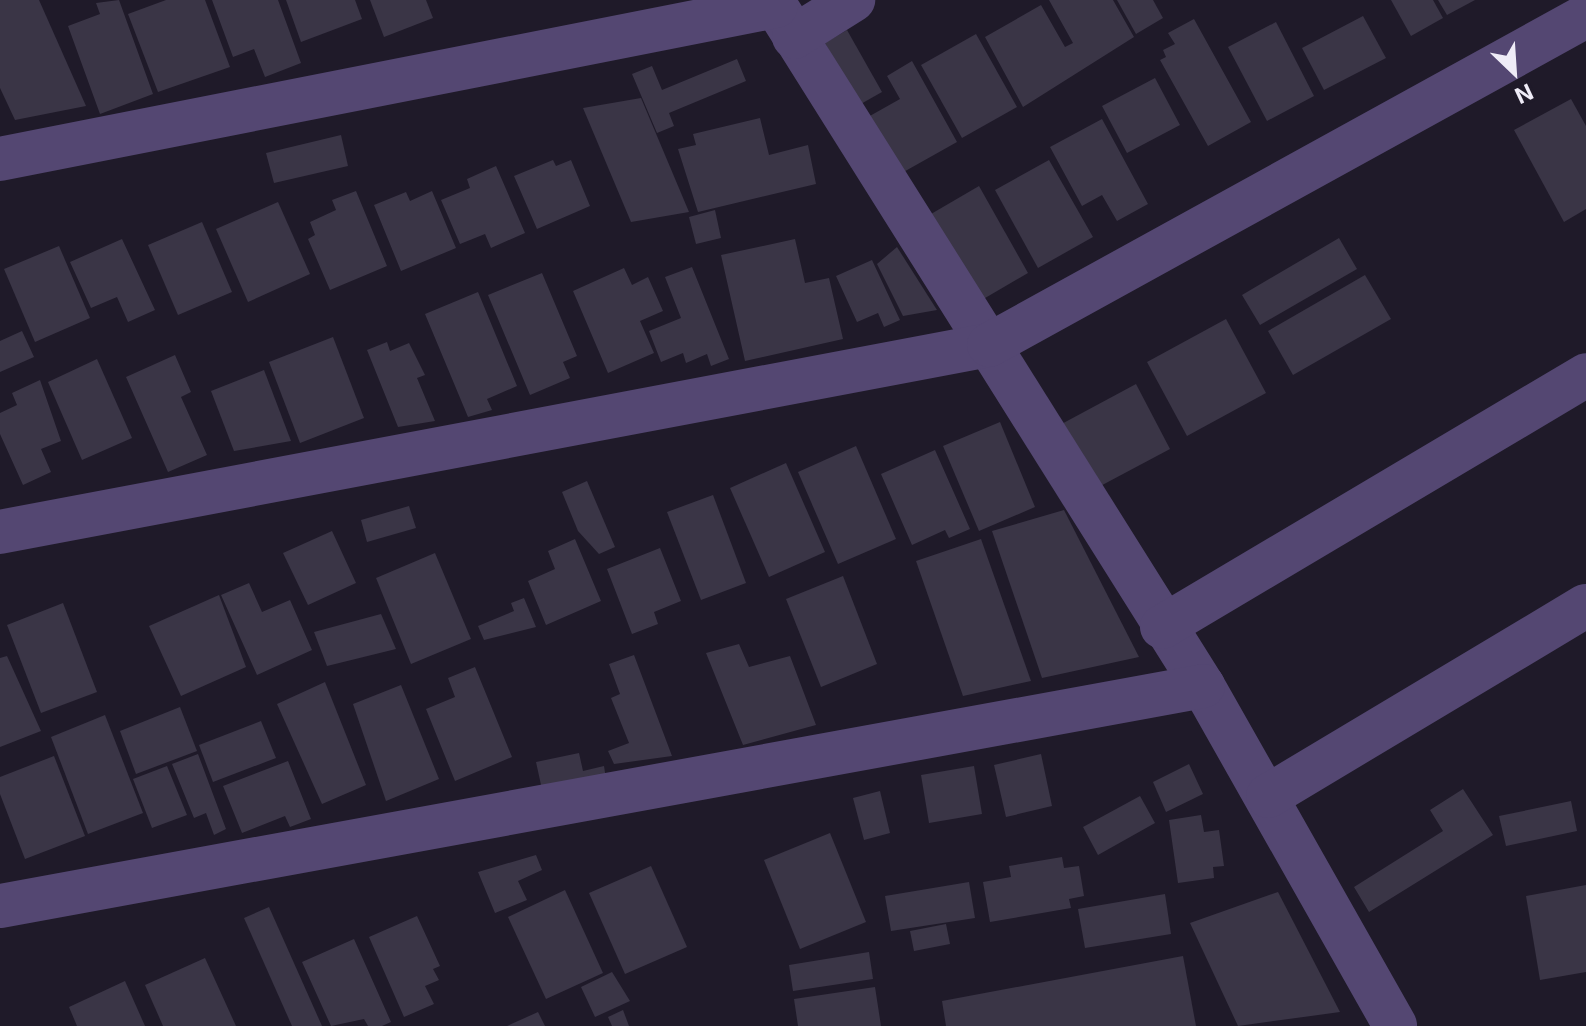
<!DOCTYPE html>
<style>
body{margin:0}
#map{position:relative;width:1586px;height:1026px;overflow:hidden;background:#1f1a29;font-family:Inter,sans-serif}
div>[style]{position:absolute}
[style*='--x']{left:calc(var(--x)*1px);top:calc(var(--y)*1px);width:calc(var(--w)*1px);rotate:calc(var(--a)*1deg)}
.building>*{inset:0;background:#3a3546}
.street>*{height:44px;margin:-22px;padding:0 22px;transform-origin:22px;border-radius:22px;background:#544772}
span{translate:-50% -50%;white-space:nowrap;text-align:center;line-height:1.15;-webkit-text-stroke:6px #1f1a29;paint-order:stroke}
.north{position:absolute;left:1474px;top:32px;width:80px;height:80px;-webkit-text-stroke:6px #1f1a29;paint-order:stroke;rotate:155deg;font-size:22px;font-weight:700;line-height:32px;text-align:center;color:#efecf7}
.north::after{content:'';display:block;margin:auto;width:28px;height:36px;background:#efecf7;clip-path:polygon(50% 0,100% 100%,50% 72%,0 100%)}
</style>
<div id="map">
<div class="building">
<i style="clip-path:polygon(0 0,39px 0,86px 106px,15px 120px,0 88px)"></i>
<i style="clip-path:polygon(119px 0,153px 94px,100px 114px,68px 26px,100px 14px,96px 3px)"></i>
<i style="clip-path:polygon(166px 0,205px 0,230px 67px,158px 92px,128px 14px)"></i>
<i style="clip-path:polygon(212px 0,278px 0,301px 63px,265px 77px,254px 49px,233px 57px)"></i>
<i style="clip-path:polygon(286px 0,355px 0,362px 19px,301px 42px)"></i>
<i style="clip-path:polygon(370px 0,426px 0,433px 18px,384px 37px)"></i>
<i style="clip-path:polygon(1049px 0,1113px 0,1134px 37px,1023px 107px,985px 37px,1041px 5px,1065px 47px,1073px 43px)"></i>
<i style="clip-path:polygon(1117px 0,1153px 0,1163px 18px,1136px 34px)"></i>
<i style="clip-path:polygon(1391px 0,1433px 0,1443px 18px,1411px 36px)"></i>
<i style="clip-path:polygon(1438px 0,1475px 0,1447px 15px)"></i>
<i style="clip-path:polygon(1363px 16px,1386px 58px,1324px 90px,1302px 48px)"></i>
<i style="clip-path:polygon(1194px 19px,1251px 122px,1208px 146px,1160px 60px,1166px 57px,1163px 50px,1175px 44px,1168px 33px)"></i>
<i style="clip-path:polygon(1276px 22px,1314px 96px,1267px 121px,1228px 47px)"></i>
<i style="clip-path:polygon(847px 30px,882px 92px,859px 105px,825px 43px)"></i>
<i style="clip-path:polygon(976px 34px,1017px 107px,962px 138px,921px 65px)"></i>
<i style="clip-path:polygon(737px 59px,746px 81px,669px 113px,674px 126px,657px 133px,632px 74px,652px 66px,662px 90px)"></i>
<i style="clip-path:polygon(912px 61px,957px 142px,900px 174px,868px 117px,900px 99px,887px 76px)"></i>
<i style="clip-path:polygon(1155px 78px,1180px 125px,1127px 153px,1102px 106px)"></i>
<i style="clip-path:polygon(641px 98px,689px 212px,631px 222px,583px 108px)"></i>
<i style="clip-path:polygon(1571px 99px,1586px 126px,1586px 209px,1564px 222px,1514px 130px)"></i>
<i style="clip-path:polygon(760px 118px,769px 155px,808px 145px,816px 184px,698px 212px,678px 149px,696px 145px,693px 134px)"></i>
<i style="clip-path:polygon(1102px 119px,1148px 204px,1117px 221px,1102px 195px,1082px 206px,1050px 147px)"></i>
<i style="clip-path:polygon(341px 135px,348px 166px,274px 183px,266px 153px)"></i>
<i style="clip-path:polygon(553px 160px,556px 166px,571px 160px,590px 206px,537px 229px,514px 176px)"></i>
<i style="clip-path:polygon(1049px 160px,1093px 237px,1038px 268px,995px 190px)"></i>
<i style="clip-path:polygon(496px 166px,525px 233px,491px 248px,485px 234px,460px 244px,441px 200px,470px 188px,467px 179px)"></i>
<i style="clip-path:polygon(979px 186px,1028px 273px,980px 301px,931px 214px)"></i>
<i style="clip-path:polygon(356px 191px,387px 266px,330px 290px,308px 239px,315px 235px,310px 222px,336px 210px,332px 200px)"></i>
<i style="clip-path:polygon(432px 191px,456px 248px,401px 271px,374px 205px,406px 192px,410px 201px)"></i>
<i style="clip-path:polygon(278px 202px,310px 274px,248px 302px,216px 229px)"></i>
<i style="clip-path:polygon(715px 210px,721px 238px,696px 244px,689px 217px)"></i>
<i style="clip-path:polygon(202px 222px,232px 292px,178px 315px,148px 245px)"></i>
<i style="clip-path:polygon(1339px 238px,1357px 269px,1260px 325px,1242px 295px)"></i>
<i style="clip-path:polygon(122px 239px,155px 310px,128px 322px,117px 297px,91px 308px,70px 262px)"></i>
<i style="clip-path:polygon(795px 239px,805px 283px,829px 278px,843px 339px,745px 361px,721px 255px)"></i>
<i style="clip-path:polygon(59px 246px,90px 318px,35px 342px,4px 269px)"></i>
<i style="clip-path:polygon(897px 247px,937px 310px,903px 316px,877px 264px)"></i>
<i style="clip-path:polygon(872px 260px,900px 320px,884px 327px,878px 313px,857px 322px,836px 276px)"></i>
<i style="clip-path:polygon(692px 267px,729px 359px,711px 366px,707px 354px,686px 363px,683px 353px,661px 362px,649px 331px,681px 318px,665px 277px)"></i>
<i style="clip-path:polygon(624px 268px,632px 285px,648px 277px,663px 311px,640px 321px,654px 353px,608px 373px,573px 291px)"></i>
<i style="clip-path:polygon(542px 273px,577px 356px,563px 362px,570px 378px,530px 395px,488px 295px)"></i>
<i style="clip-path:polygon(1365px 275px,1391px 319px,1293px 375px,1268px 331px)"></i>
<i style="clip-path:polygon(478px 292px,517px 386px,487px 399px,492px 410px,468px 417px,425px 314px)"></i>
<i style="clip-path:polygon(1226px 319px,1266px 393px,1187px 436px,1147px 362px)"></i>
<i style="clip-path:polygon(22px 331px,34px 357px,0 372px,0 341px)"></i>
<i style="clip-path:polygon(333px 337px,364px 418px,300px 443px,269px 362px)"></i>
<i style="clip-path:polygon(387px 342px,390px 351px,409px 343px,425px 375px,417px 378px,435px 421px,398px 427px,367px 350px)"></i>
<i style="clip-path:polygon(175px 355px,191px 392px,181px 397px,207px 455px,168px 472px,126px 377px)"></i>
<i style="clip-path:polygon(97px 359px,132px 438px,82px 460px,48px 382px)"></i>
<i style="clip-path:polygon(264px 370px,291px 441px,234px 451px,211px 391px)"></i>
<i style="clip-path:polygon(40px 380px,61px 441px,41px 449px,51px 472px,23px 485px,0 434px,0 413px,17px 405px,12px 393px)"></i>
<i style="clip-path:polygon(1136px 384px,1170px 449px,1091px 491px,1056px 427px)"></i>
<i style="clip-path:polygon(1000px 422px,1035px 507px,979px 531px,943px 446px)"></i>
<i style="clip-path:polygon(856px 446px,896px 539px,838px 564px,798px 472px)"></i>
<i style="clip-path:polygon(935px 450px,970px 529px,949px 538px,945px 530px,912px 545px,881px 474px)"></i>
<i style="clip-path:polygon(786px 463px,825px 552px,769px 577px,730px 488px)"></i>
<i style="clip-path:polygon(587px 481px,615px 547px,599px 554px,578px 531px,562px 492px)"></i>
<i style="clip-path:polygon(713px 495px,746px 583px,701px 600px,667px 512px)"></i>
<i style="clip-path:polygon(409px 506px,416px 528px,367px 542px,361px 520px)"></i>
<i style="clip-path:polygon(1064px 510px,1139px 657px,1042px 678px,992px 531px)"></i>
<i style="clip-path:polygon(332px 531px,356px 583px,308px 605px,283px 553px)"></i>
<i style="clip-path:polygon(575px 539px,601px 601px,546px 625px,528px 581px,555px 569px,548px 551px)"></i>
<i style="clip-path:polygon(981px 539px,1031px 681px,963px 696px,916px 561px)"></i>
<i style="clip-path:polygon(660px 548px,681px 601px,654px 612px,658px 624px,632px 634px,607px 569px)"></i>
<i style="clip-path:polygon(435px 553px,471px 639px,411px 664px,376px 578px)"></i>
<i style="clip-path:polygon(843px 576px,877px 664px,821px 687px,786px 599px)"></i>
<i style="clip-path:polygon(249px 583px,262px 612px,290px 600px,312px 650px,257px 675px,221px 595px)"></i>
<i style="clip-path:polygon(219px 595px,246px 667px,181px 696px,149px 626px)"></i>
<i style="clip-path:polygon(524px 598px,536px 627px,484px 640px,478px 626px,514px 611px,511px 603px)"></i>
<i style="clip-path:polygon(63px 603px,97px 692px,41px 713px,7px 625px)"></i>
<i style="clip-path:polygon(381px 614px,396px 649px,327px 666px,314px 632px)"></i>
<i style="clip-path:polygon(739px 644px,749px 667px,790px 656px,816px 725px,743px 745px,706px 653px)"></i>
<i style="clip-path:polygon(634px 655px,672px 756px,614px 764px,608px 751px,629px 743px,611px 698px,620px 694px,609px 664px)"></i>
<i style="clip-path:polygon(7px 656px,41px 731px,0 747px,0 658px)"></i>
<i style="clip-path:polygon(475px 667px,512px 757px,455px 781px,426px 709px,455px 697px,448px 678px)"></i>
<i style="clip-path:polygon(325px 682px,366px 785px,322px 804px,277px 704px)"></i>
<i style="clip-path:polygon(401px 685px,439px 779px,386px 801px,353px 704px)"></i>
<i style="clip-path:polygon(180px 707px,197px 751px,136px 774px,120px 731px)"></i>
<i style="clip-path:polygon(105px 715px,143px 813px,88px 834px,51px 737px)"></i>
<i style="clip-path:polygon(261px 721px,276px 758px,213px 782px,199px 745px)"></i>
<i style="clip-path:polygon(579px 753px,583px 771px,604px 766px,606px 779px,543px 794px,536px 762px)"></i>
<i style="clip-path:polygon(198px 754px,226px 829px,214px 835px,206px 813px,194px 818px,172px 764px)"></i>
<i style="clip-path:polygon(1041px 754px,1052px 806px,1006px 817px,994px 765px)"></i>
<i style="clip-path:polygon(54px 756px,85px 836px,25px 859px,0 794px,0 777px)"></i>
<i style="clip-path:polygon(288px 761px,311px 819px,290px 827px,285px 816px,242px 833px,223px 786px)"></i>
<i style="clip-path:polygon(1189px 764px,1203px 794px,1166px 812px,1153px 782px)"></i>
<i style="clip-path:polygon(167px 766px,187px 815px,152px 828px,133px 779px)"></i>
<i style="clip-path:polygon(974px 766px,982px 814px,929px 823px,921px 775px)"></i>
<i style="clip-path:polygon(1463px 789px,1493px 835px,1369px 912px,1354px 887px,1443px 831px,1430px 810px)"></i>
<i style="clip-path:polygon(880px 791px,890px 833px,864px 840px,853px 798px)"></i>
<i style="clip-path:polygon(1140px 796px,1155px 823px,1098px 855px,1083px 827px)"></i>
<i style="clip-path:polygon(1571px 801px,1577px 831px,1506px 846px,1499px 816px)"></i>
<i style="clip-path:polygon(1201px 815px,1204px 832px,1219px 830px,1224px 866px,1213px 867px,1214px 878px,1178px 883px,1169px 820px)"></i>
<i style="clip-path:polygon(830px 833px,866px 922px,800px 949px,764px 860px)"></i>
<i style="clip-path:polygon(536px 855px,542px 870px,518px 881px,527px 900px,495px 913px,478px 872px)"></i>
<i style="clip-path:polygon(1062px 857px,1064px 868px,1079px 866px,1084px 896px,1069px 899px,1071px 908px,990px 922px,983px 882px,1011px 877px,1009px 866px)"></i>
<i style="clip-path:polygon(651px 866px,687px 947px,625px 974px,589px 893px)"></i>
<i style="clip-path:polygon(969px 882px,975px 918px,891px 931px,885px 896px)"></i>
<i style="clip-path:polygon(1586px 885px,1586px 972px,1540px 980px,1526px 896px)"></i>
<i style="clip-path:polygon(565px 890px,603px 973px,546px 999px,508px 917px)"></i>
<i style="clip-path:polygon(1278px 892px,1340px 1012px,1238px 1026px,1190px 923px)"></i>
<i style="clip-path:polygon(1165px 894px,1171px 934px,1085px 948px,1078px 909px)"></i>
<i style="clip-path:polygon(269px 907px,322px 1026px,292px 1026px,244px 918px)"></i>
<i style="clip-path:polygon(417px 916px,440px 966px,433px 969px,439px 980px,425px 986px,434px 1004px,404px 1017px,369px 937px)"></i>
<i style="clip-path:polygon(946px 924px,950px 944px,914px 951px,910px 931px)"></i>
<i style="clip-path:polygon(354px 939px,391px 1022px,382px 1026px,368px 1026px,364px 1019px,331px 1026px,302px 962px)"></i>
<i style="clip-path:polygon(869px 952px,873px 979px,793px 991px,789px 965px)"></i>
<i style="clip-path:polygon(1183px 956px,1196px 1026px,946px 1026px,942px 1001px)"></i>
<i style="clip-path:polygon(205px 958px,236px 1026px,163px 1026px,145px 985px)"></i>
<i style="clip-path:polygon(612px 972px,630px 1001px,595px 1017px,581px 987px)"></i>
<i style="clip-path:polygon(125px 981px,145px 1026px,77px 1026px,69px 1007px)"></i>
<i style="clip-path:polygon(875px 987px,881px 1026px,798px 1026px,794px 999px)"></i>
<i style="clip-path:polygon(623px 1010px,629px 1026px,612px 1026px,608px 1017px)"></i>
<i style="clip-path:polygon(538px 1012px,545px 1026px,507px 1026px)"></i>
</div>
<div class="street">
<i style="--x:772;--y:0;--w:810;--a:57.86"></i>
<i style="--x:1203;--y:686;--w:390;--a:60.5"></i>
<i style="--x:794;--y:37;--w:70;--a:-32.1"></i>
<i style="--x:0;--y:159;--w:791;--a:-11.15"></i>
<i style="--x:0;--y:532;--w:1007;--a:-10.71"></i>
<i style="--x:989;--y:345;--w:682;--a:-28.86"></i>
<i style="--x:1162;--y:627;--w:493;--a:-30.7"></i>
<i style="--x:1268;--y:796;--w:370;--a:-30.9"></i>
<i style="--x:0;--y:906;--w:1223;--a:-10.36"></i>
</div>
<div class="north">N</div>
</div>
